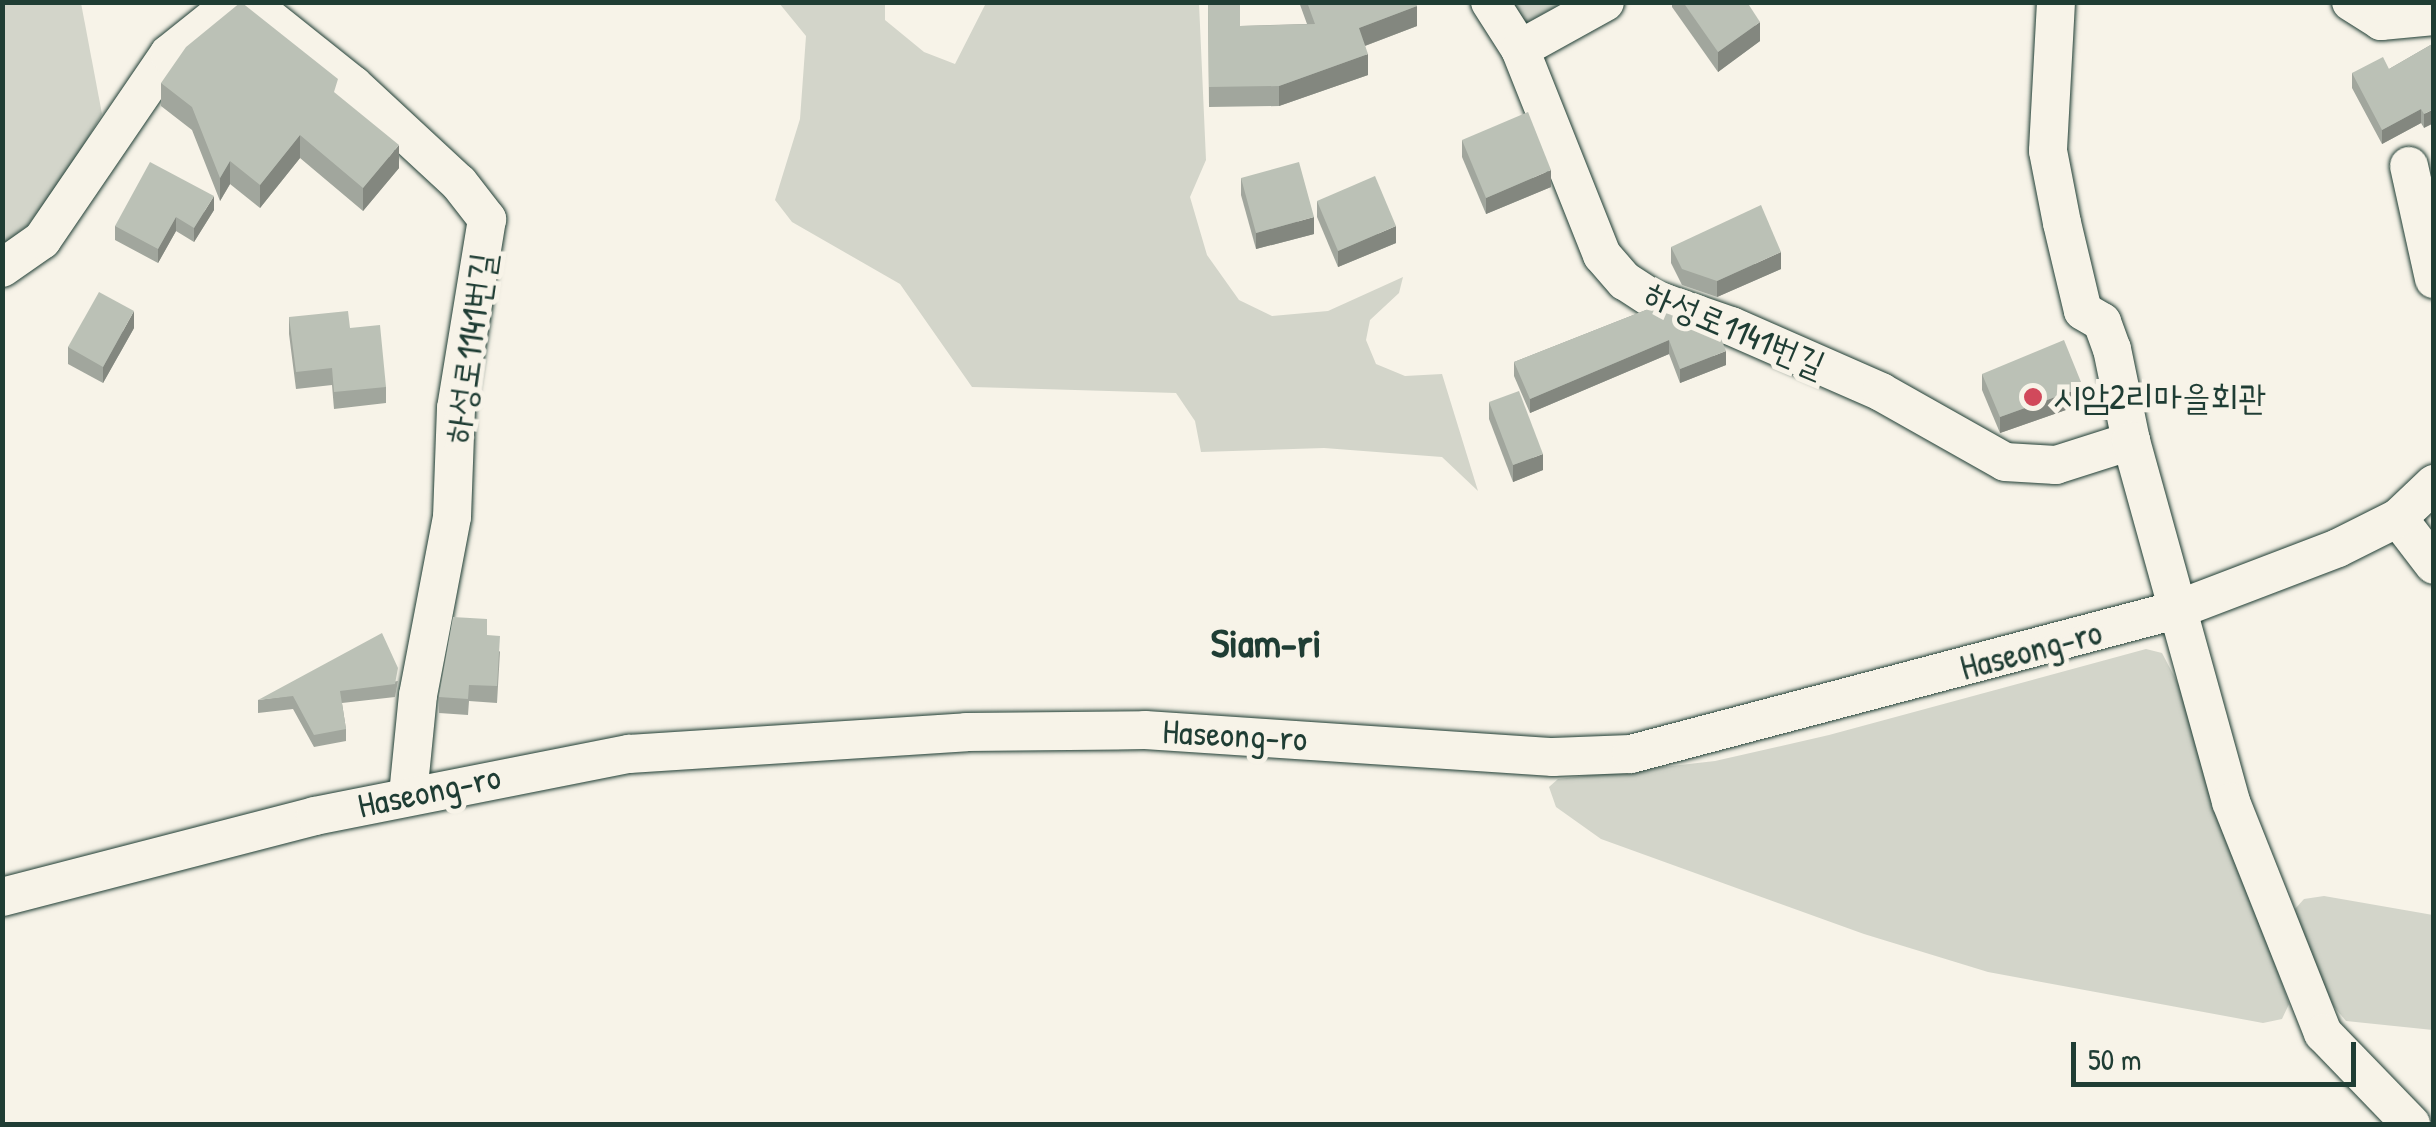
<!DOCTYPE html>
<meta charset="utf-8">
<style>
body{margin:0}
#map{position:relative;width:2436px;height:1127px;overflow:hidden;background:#f7f3e8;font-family:"Patrick Hand","Poor Story",sans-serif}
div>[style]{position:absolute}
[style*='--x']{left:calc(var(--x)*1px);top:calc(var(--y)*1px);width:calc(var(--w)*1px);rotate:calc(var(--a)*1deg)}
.green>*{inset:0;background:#d3d5ca}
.roads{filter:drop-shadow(0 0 2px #1f3d34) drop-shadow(0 0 2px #1f3d34)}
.minor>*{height:38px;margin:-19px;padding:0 19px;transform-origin:19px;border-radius:19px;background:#f7f3e8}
.wall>*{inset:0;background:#a1a69d}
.shaded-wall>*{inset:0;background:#83877f}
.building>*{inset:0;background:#bbc1b6}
.dots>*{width:28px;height:28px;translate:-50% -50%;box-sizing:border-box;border:5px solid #f7f3e8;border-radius:50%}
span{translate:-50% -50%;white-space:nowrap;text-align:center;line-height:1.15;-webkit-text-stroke:10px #f7f3e8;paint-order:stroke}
.street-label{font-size:35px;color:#1f3d34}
.poi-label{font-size:35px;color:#1f3d34}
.left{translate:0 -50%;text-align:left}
.quarter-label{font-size:40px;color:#1f3d34;font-weight:700}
.frame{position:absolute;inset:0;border:5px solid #1f3d34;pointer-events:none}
.scale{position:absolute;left:2071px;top:1042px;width:285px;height:45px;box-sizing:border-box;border:5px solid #1f3d34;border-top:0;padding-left:12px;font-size:30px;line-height:35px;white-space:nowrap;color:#1f3d34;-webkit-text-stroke:8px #f7f3e8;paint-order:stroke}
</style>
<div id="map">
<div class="green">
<i style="clip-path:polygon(1564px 2px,1521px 26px,1509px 3px)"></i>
<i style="clip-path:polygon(3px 3px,81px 3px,102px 114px,66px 175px,27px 226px,3px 245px)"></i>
<i style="clip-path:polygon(779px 3px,885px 3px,885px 20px,924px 52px,955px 64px,986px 3px,1199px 3px,1206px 160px,1190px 197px,1207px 255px,1239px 300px,1272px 316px,1328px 311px,1403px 277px,1399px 293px,1370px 320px,1366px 340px,1376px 364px,1405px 376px,1442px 374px,1478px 491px,1442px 457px,1324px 448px,1201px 452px,1195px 421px,1176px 393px,972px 387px,900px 284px,792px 222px,775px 200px,800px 119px,806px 36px)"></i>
<i style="clip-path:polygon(2146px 649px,2162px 653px,2183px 693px,2289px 1004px,2282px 1019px,2263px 1023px,1988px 972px,1864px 934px,1601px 839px,1556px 807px,1549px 787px,1558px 779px,1715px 761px,1829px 735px)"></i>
<i style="clip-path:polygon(2324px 896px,2433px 915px,2433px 1030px,2346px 1021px,2330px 1002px,2297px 924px,2295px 909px,2304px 899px)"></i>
</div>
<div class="roads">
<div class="minor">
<i style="--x:249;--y:2;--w:133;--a:38.6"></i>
<i style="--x:353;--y:85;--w:144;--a:42.8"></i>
<i style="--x:459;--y:183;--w:46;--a:52.1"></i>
<i style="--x:487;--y:219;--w:192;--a:99.3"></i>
<i style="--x:456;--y:408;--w:109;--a:92.1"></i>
<i style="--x:452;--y:517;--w:181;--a:100.8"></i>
<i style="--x:418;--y:695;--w:100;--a:95.7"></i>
<i style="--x:1490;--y:2;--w:56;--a:57.4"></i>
<i style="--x:1520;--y:49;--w:222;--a:68.3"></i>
<i style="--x:1602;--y:255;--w:35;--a:49"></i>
<i style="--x:1625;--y:281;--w:33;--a:33"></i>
<i style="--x:1653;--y:299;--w:83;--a:19.1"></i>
<i style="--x:1731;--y:326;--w:164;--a:23.7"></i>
<i style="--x:1881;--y:392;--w:142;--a:29.4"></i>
<i style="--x:2005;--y:462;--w:51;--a:3.4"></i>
<i style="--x:2056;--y:465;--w:79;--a:-17.7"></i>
<i style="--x:2056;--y:2;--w:149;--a:93.1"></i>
<i style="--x:2048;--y:151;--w:73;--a:79"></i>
<i style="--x:2062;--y:223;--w:90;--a:76.6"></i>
<i style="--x:2083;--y:311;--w:22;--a:30"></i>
<i style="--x:2102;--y:322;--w:29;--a:70"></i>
<i style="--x:2112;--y:349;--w:94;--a:78.3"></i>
<i style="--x:2131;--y:441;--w:375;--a:74.5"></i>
<i style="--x:2231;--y:802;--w:249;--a:68.3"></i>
<i style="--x:2323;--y:1033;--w:127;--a:46"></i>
<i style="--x:2351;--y:2;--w:36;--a:32"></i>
<i style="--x:2381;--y:21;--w:53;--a:-5.4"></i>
<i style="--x:1520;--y:49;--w:97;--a:-28.9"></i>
<i style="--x:2409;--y:166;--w:116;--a:77.5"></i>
<i style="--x:2;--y:268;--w:49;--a:-35"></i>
<i style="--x:42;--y:240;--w:225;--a:-55.7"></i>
<i style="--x:169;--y:54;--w:83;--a:-38.7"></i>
<i style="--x:2398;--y:518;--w:59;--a:52.5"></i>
<i style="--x:2;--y:897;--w:323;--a:-14.5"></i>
<i style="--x:315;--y:816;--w:320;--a:-11.2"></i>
<i style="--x:629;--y:754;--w:338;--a:-3.7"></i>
<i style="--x:966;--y:732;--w:179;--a:-0.6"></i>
<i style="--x:1145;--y:730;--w:409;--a:3.8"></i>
<i style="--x:1553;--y:757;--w:78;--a:-2.2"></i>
<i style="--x:1631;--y:754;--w:564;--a:-14.8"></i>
<i style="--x:2176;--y:610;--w:173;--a:-20.9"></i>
<i style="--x:2338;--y:548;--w:67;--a:-26.6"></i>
<i style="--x:2398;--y:518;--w:50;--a:-43.4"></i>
</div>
</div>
<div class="wall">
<i style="clip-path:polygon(1208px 2px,1240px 26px,1307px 24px,1299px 2px,1416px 2px,1417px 26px,1365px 46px,1368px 75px,1279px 106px,1209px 107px)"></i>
<i style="clip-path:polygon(1672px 2px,1747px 2px,1760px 41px,1718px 72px,1672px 7px)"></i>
<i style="clip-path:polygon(2434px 43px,2424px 128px,2421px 123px,2382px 144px,2352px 88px,2352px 73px,2389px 69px)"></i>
<i style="clip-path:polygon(161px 83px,338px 96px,399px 168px,363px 211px,300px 158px,260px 208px,230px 184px,220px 201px,192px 130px,161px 106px)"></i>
<i style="clip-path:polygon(1462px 140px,1551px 187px,1486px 214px,1462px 157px)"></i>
<i style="clip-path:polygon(1241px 178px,1314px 234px,1256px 249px,1241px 195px)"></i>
<i style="clip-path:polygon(1317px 201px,1396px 243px,1338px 267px,1317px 217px)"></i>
<i style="clip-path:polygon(214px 210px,194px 242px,176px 231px,158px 263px,115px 240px,115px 226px)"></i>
<i style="clip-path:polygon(1671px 247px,1781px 269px,1717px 297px,1682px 285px,1671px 263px)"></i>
<i style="clip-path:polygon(1651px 308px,1726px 365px,1680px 383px,1669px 354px,1530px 413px,1514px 376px,1514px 362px)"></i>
<i style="clip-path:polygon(289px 317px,350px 328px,386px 387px,386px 403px,334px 409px,332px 385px,296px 389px,289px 334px)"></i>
<i style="clip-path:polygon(134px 328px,103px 383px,68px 364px,68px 347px)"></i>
<i style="clip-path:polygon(1982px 374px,2083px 404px,2000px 433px,1982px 390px)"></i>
<i style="clip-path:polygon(1489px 402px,1543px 470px,1513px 482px,1489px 419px)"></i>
<i style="clip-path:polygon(487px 635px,500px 652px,497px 703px,469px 701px,468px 715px,439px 713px,439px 697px)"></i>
<i style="clip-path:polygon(398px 681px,395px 697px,342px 703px,346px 729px,346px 741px,314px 747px,293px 709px,258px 713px,258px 700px)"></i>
</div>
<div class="shaded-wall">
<i style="clip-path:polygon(1417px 6px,1417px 26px,1359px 48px,1359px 28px)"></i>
<i style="clip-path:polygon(1760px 22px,1760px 41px,1718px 72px,1718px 52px)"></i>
<i style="clip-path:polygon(1368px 54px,1368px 75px,1279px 106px,1279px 86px)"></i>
<i style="clip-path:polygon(2421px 109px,2421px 123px,2382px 144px,2382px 130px)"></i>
<i style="clip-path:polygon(2434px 109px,2434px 123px,2424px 128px,2424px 114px)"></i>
<i style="clip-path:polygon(300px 135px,300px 158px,260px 208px,260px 185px)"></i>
<i style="clip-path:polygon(399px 145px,399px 168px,363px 211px,363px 188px)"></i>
<i style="clip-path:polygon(230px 161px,230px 184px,220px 201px,220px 178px)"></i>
<i style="clip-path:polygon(1551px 170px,1551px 187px,1486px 214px,1486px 198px)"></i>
<i style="clip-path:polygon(214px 196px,214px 210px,194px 242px,194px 228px)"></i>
<i style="clip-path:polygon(176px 217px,176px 231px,158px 263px,158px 249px)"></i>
<i style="clip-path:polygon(1314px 217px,1314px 234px,1256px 249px,1256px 233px)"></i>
<i style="clip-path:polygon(1396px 226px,1396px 243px,1338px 267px,1338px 251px)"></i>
<i style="clip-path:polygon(1781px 252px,1781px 269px,1717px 297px,1717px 281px)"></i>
<i style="clip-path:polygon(134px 311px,134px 328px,103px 383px,103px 367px)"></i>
<i style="clip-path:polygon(1669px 340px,1669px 354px,1530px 413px,1530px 399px)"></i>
<i style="clip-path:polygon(1726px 351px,1726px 365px,1680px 383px,1680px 369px)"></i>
<i style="clip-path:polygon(2083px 387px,2083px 404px,2000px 433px,2000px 417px)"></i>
<i style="clip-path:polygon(1543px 454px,1543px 470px,1513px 482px,1513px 465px)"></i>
</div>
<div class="building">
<i style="clip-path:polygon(241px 2px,338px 79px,334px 92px,399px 145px,363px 188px,300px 135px,260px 185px,230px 161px,220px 178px,192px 107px,161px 83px,186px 47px)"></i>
<i style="clip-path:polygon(1208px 2px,1240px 2px,1240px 26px,1315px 24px,1307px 2px,1416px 2px,1417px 6px,1359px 28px,1368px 54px,1279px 86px,1209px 87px)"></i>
<i style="clip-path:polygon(1683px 2px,1747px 2px,1760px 22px,1718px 52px)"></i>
<i style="clip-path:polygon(2434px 43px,2434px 109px,2424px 114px,2421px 109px,2382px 130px,2352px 73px,2383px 57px,2389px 69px)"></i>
<i style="clip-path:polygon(1528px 112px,1551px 170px,1486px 198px,1462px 140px)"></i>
<i style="clip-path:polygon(150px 162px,214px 196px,194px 228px,176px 217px,158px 249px,115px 226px)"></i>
<i style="clip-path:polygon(1299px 162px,1314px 217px,1256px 233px,1241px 178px)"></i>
<i style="clip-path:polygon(1375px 176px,1396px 226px,1338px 251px,1317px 201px)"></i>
<i style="clip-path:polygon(1761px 205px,1781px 252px,1717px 281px,1682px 269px,1671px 247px)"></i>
<i style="clip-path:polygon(99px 292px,134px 311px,103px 367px,68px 347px)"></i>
<i style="clip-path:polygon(1651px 308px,1718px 331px,1726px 351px,1680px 369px,1669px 340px,1530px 399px,1514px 362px)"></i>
<i style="clip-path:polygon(348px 311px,350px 328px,380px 325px,386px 387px,334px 392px,332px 368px,296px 372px,289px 317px)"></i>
<i style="clip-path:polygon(2064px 340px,2083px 387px,2000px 417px,1982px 374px)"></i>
<i style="clip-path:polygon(1519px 391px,1543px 454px,1513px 465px,1489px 402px)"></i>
<i style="clip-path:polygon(453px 617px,487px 619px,487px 635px,500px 636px,497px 686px,469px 685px,468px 699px,439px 697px)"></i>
<i style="clip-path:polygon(382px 633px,398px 668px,395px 684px,340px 691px,346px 729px,314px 735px,293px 696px,258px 700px)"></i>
</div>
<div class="dots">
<i style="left:2033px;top:397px;background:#d1495b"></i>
</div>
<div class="street-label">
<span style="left:1735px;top:329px;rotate:23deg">하성로1141번길</span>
<span style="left:470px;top:348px;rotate:-82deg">하성로1141번길</span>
<span style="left:2031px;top:650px;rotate:-15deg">Haseong-ro</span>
<span style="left:1235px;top:735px;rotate:3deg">Haseong-ro</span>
<span style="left:429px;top:791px;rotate:-12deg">Haseong-ro</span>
</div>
<div class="poi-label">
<span class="left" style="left:2053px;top:397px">시암2리마을회관</span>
</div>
<div class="quarter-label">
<span style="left:1266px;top:642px">Siam-ri</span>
</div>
<div class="frame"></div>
<div class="scale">50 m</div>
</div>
